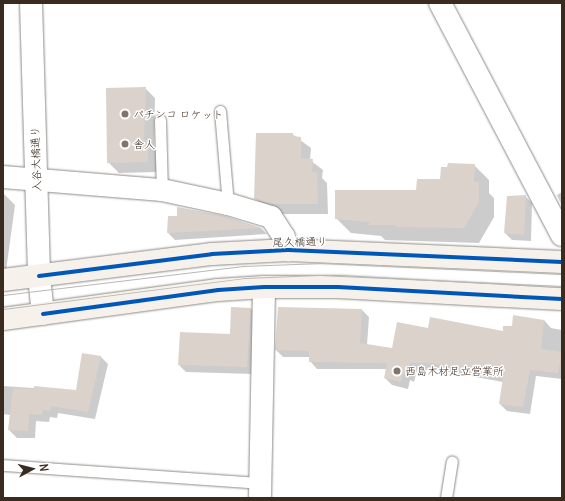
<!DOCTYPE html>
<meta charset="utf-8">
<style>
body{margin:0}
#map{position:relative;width:565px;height:501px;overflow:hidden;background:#fff;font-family:Delius,"Klee One",sans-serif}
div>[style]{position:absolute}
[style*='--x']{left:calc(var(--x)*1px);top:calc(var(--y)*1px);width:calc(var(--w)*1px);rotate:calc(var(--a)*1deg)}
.shadow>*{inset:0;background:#0003}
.building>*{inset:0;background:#dbd2cc}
.roads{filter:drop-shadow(0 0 1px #8e8b88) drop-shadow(0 0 1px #8e8b88)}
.service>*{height:11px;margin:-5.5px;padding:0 5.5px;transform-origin:5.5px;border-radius:5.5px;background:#fff}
.minor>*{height:22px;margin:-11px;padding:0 11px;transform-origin:11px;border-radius:11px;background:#fff}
.tertiary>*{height:22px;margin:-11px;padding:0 11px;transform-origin:11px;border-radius:11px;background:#fff}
.primary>*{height:22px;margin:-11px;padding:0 11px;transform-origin:11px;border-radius:11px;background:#f6f1eb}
.tram>*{height:1px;margin:-0.5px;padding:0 0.5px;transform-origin:0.5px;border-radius:0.5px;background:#b9b8b6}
.cycleway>*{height:4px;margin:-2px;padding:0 2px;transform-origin:2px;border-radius:2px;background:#0057b8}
.dots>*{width:11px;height:11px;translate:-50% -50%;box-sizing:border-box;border:2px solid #fff;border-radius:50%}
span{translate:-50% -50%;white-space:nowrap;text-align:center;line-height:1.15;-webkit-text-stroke:3px #fff;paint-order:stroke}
.poi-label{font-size:11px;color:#3b2a1e}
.left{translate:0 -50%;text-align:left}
.street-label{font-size:11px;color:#3b2a1e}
.frame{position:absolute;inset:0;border:4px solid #3b2a1e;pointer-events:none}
.north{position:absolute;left:12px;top:449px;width:40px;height:40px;-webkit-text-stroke:3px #fff;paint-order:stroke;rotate:83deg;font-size:11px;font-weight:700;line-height:16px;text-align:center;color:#3b2a1e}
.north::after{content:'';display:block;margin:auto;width:14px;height:18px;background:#3b2a1e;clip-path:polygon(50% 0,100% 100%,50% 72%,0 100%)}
</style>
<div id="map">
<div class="shadow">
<i style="clip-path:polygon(145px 88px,155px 98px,154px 148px,157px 151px,158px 172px,119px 173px,108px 162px)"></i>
<i style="clip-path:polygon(292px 134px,311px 148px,310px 160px,323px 170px,322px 178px,327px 183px,328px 214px,282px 214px,265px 209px,255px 198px)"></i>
<i style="clip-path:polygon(474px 165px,489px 180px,489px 193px,494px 198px,494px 217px,479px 243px,385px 240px,381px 236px,351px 233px,336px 218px,417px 191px)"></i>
<i style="clip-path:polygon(562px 192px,562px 206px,557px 195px)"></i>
<i style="clip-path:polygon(3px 193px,15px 205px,6px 271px,3px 272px)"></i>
<i style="clip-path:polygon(525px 196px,532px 203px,531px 241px,512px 240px,505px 233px)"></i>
<i style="clip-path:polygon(225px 217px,261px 228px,267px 234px,175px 240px,168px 233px)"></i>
<i style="clip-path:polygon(251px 309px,258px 316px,254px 374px,186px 372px,179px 365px,181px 333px,231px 335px)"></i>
<i style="clip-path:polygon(362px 310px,369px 317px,367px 345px,392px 349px,428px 329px,504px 332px,544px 320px,551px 328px,562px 330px,562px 379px,536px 376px,530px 414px,507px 411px,500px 404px,503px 382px,438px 370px,417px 370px,414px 382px,410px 380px,408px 389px,392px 385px,385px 378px,387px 369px,317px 369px,310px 361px,310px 357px,283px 357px,276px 350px)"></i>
<i style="clip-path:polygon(100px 356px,108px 364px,95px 419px,58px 413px,57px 418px,50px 417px,49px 422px,36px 421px,35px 438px,17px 438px,9px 430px,10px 415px,3px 414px,3px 386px,77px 391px)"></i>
</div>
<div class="building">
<i style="clip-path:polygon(146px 87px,144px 140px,148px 140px,148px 162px,107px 163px,106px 88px)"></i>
<i style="clip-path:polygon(256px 133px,293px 133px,293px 136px,301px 137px,301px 158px,313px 159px,312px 172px,317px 172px,318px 204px,271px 204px,254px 199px)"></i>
<i style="clip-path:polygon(448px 163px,475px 164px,474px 181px,479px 182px,479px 202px,464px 228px,396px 227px,396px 225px,369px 225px,369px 222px,335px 219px,335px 190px,416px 190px,417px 179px,440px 179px,441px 167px,447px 167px)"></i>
<i style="clip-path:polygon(526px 195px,524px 235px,504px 233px,507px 196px)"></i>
<i style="clip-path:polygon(177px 207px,225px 216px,261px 228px,167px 233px,168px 216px,177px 216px)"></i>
<i style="clip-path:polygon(231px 307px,251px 308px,247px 367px,178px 365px,180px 332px,230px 334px)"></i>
<i style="clip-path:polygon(278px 307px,362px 309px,360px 343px,392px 348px,397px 322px,428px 328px,430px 317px,503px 331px,503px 326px,512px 326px,513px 315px,544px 320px,541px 349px,562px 352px,558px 373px,530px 370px,523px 407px,499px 404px,503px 377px,431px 363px,410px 363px,408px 375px,403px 374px,401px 382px,384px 378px,387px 363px,309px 362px,309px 351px,275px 350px)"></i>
<i style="clip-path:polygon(82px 353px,101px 356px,88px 412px,51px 406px,50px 411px,43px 410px,42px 415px,29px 414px,28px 431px,8px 430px,13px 388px,34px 389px,34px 386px,76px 390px)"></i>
</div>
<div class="roads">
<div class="service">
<i style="--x:220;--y:111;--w:93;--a:85.1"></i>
<i style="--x:160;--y:120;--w:70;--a:88.4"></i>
<i style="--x:3;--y:465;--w:258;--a:4"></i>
<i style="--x:446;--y:498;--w:37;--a:-81"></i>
</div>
<div class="minor">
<i style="--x:440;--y:3;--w:262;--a:62.3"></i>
<i style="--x:3;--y:177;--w:160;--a:4.7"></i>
<i style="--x:162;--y:190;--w:67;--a:12"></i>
<i style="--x:228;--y:204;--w:45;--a:16.8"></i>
<i style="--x:271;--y:217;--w:24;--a:57"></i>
<i style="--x:284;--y:237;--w:14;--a:73"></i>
<i style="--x:260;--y:498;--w:211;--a:-88.9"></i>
</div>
<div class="tertiary">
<i style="--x:31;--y:3;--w:273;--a:88.3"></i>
<i style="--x:39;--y:276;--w:38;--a:84"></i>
</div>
<div class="primary">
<i style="--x:3;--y:280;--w:211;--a:-7.1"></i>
<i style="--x:212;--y:254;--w:76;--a:-3"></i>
<i style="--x:288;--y:250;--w:274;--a:2.5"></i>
<i style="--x:3;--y:319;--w:217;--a:-7.7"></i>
<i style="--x:218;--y:290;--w:46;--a:-3.7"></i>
<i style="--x:264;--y:287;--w:74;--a:0"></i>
<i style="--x:338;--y:287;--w:224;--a:3.1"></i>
</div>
</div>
<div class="tram">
<i style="--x:3;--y:295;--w:242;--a:-6.9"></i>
<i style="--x:243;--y:266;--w:79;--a:-2.2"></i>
<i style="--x:322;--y:263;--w:240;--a:2.6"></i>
<i style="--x:3;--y:309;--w:243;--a:-7.3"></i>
<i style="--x:244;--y:278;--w:75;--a:-2.3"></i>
<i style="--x:319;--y:275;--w:243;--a:2.6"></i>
</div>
<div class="cycleway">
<i style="--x:39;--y:276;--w:174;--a:-7.2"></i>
<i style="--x:212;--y:254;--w:76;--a:-3"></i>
<i style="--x:288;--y:250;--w:274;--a:2.5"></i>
<i style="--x:43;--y:314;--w:177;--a:-7.8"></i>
<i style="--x:218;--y:290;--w:46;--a:-3.7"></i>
<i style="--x:264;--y:287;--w:74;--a:0"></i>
<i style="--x:338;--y:287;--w:224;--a:3.1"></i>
</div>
<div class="dots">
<i style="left:125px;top:114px;background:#80756d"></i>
<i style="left:125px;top:144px;background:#80756d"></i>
<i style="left:397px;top:371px;background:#80756d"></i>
</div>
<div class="poi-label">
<span class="left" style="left:133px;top:114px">パチンコ ロケット</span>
<span class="left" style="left:133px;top:144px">舎人</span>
<span class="left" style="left:405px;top:371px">西島木材足立営業所</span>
</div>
<div class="street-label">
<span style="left:36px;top:159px;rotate:-92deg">入谷大橋通り</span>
<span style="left:300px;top:242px;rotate:-1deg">尾久橋通り</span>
</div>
<div class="frame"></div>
<div class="north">N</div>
</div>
